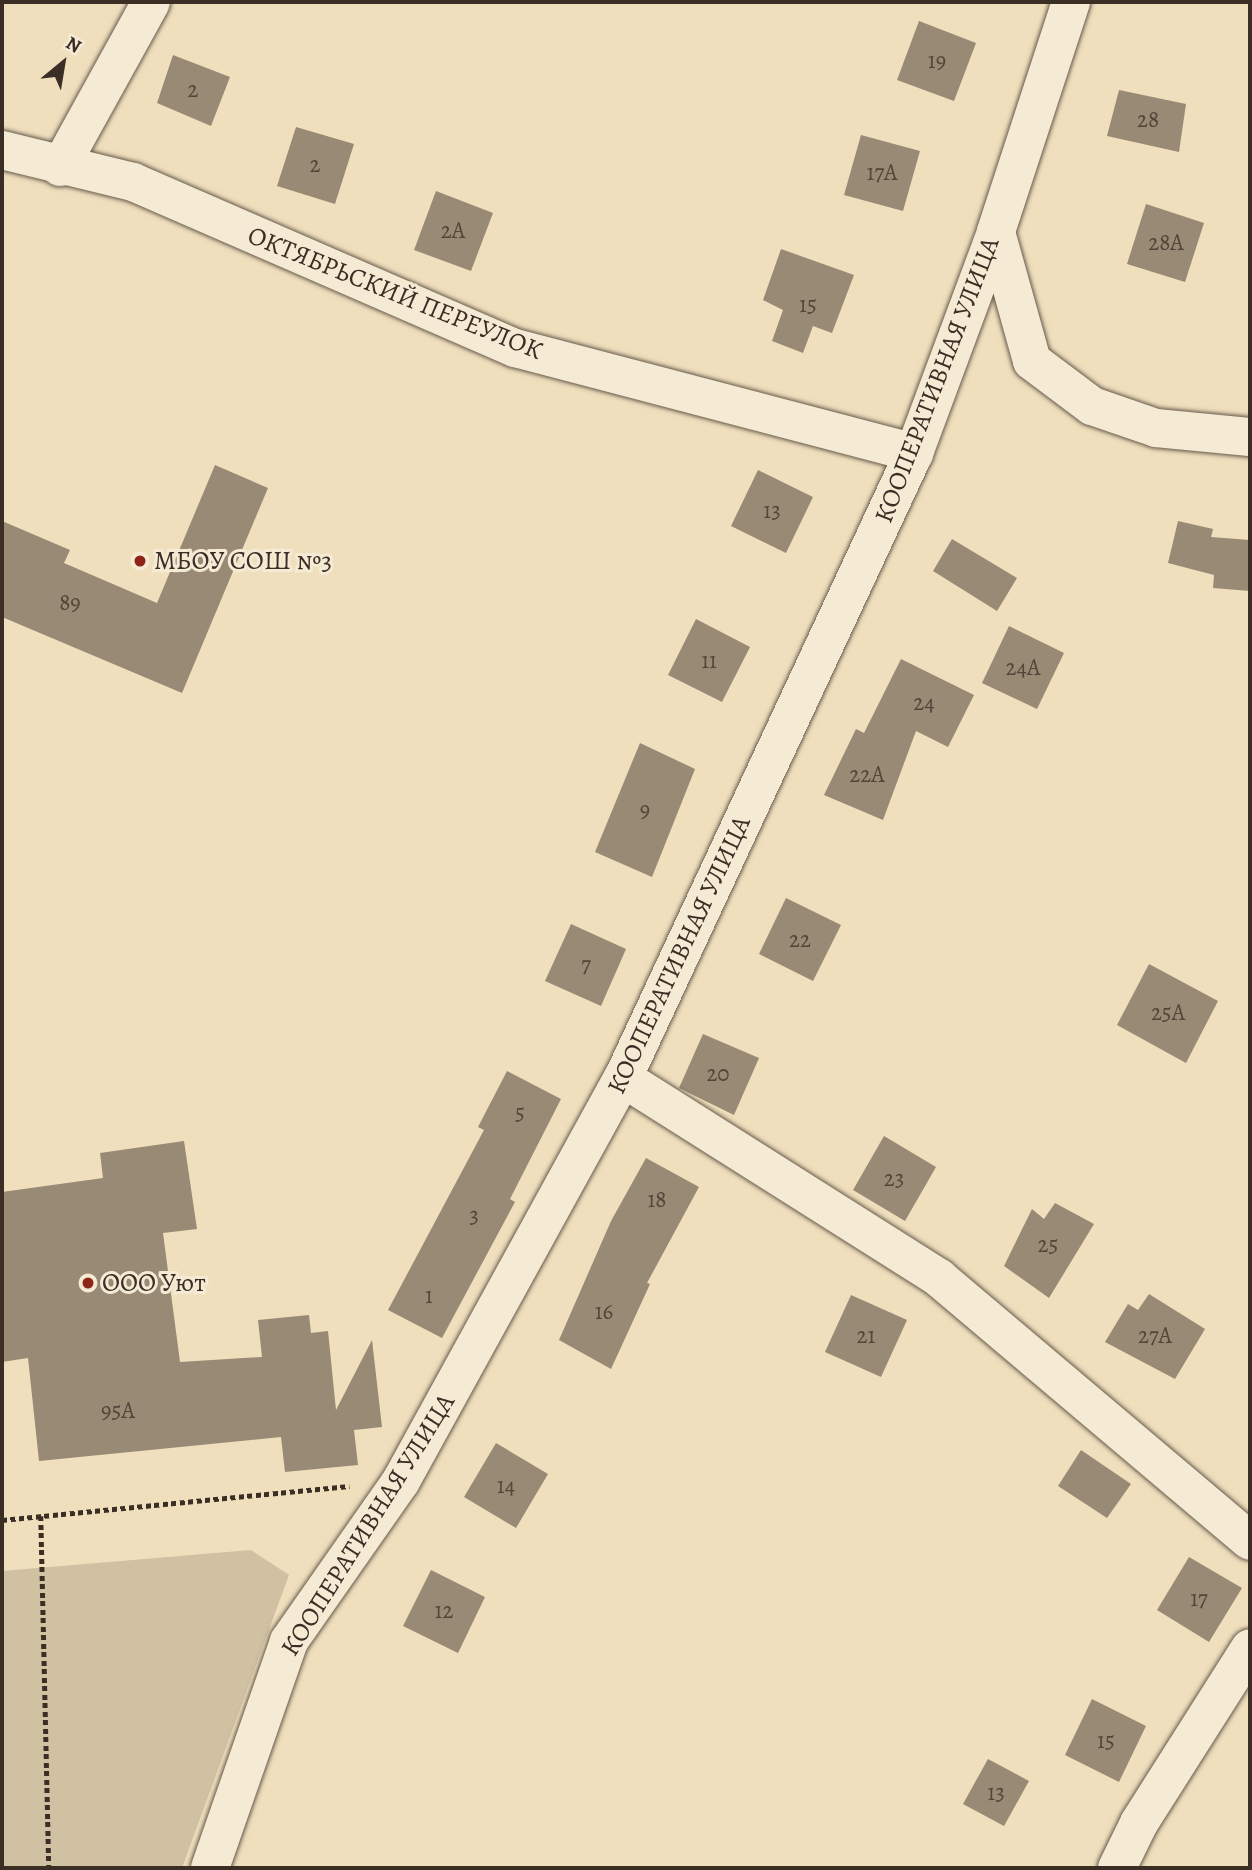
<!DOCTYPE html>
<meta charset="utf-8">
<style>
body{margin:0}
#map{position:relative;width:1252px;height:1870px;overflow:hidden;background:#efdfbd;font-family:Alegreya,serif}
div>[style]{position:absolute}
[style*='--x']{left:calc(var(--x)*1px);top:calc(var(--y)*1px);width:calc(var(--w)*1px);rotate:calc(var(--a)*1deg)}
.green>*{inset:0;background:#d0c1a3}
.building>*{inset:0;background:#988a74}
.path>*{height:4.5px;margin-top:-2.25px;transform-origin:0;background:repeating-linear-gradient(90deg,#3a2e25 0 5px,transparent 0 8.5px)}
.roads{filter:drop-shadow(0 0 2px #675a4b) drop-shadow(0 0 2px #675a4b)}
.minor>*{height:38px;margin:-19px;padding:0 19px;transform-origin:19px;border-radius:19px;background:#f5ead4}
.tertiary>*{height:38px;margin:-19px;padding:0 19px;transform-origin:19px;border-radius:19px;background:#f5ead4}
.dots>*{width:19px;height:19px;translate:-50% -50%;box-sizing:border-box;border:4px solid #f5ead4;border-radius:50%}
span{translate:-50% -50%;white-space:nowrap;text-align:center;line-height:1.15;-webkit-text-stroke:6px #f5ead4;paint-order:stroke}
.number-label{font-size:23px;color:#524539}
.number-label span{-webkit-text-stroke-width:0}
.street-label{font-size:26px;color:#3a2e25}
.poi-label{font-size:26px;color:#3a2e25}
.left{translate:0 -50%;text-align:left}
.frame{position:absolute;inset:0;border:4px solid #3a2e25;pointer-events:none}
.north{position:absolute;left:28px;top:28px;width:70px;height:70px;-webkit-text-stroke:5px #f5ead4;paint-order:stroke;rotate:30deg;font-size:19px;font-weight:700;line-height:28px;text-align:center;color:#3a2e25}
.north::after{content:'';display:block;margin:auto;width:24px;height:32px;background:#3a2e25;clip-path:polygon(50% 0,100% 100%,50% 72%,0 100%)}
</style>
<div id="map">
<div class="green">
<i style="clip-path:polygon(251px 1550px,289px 1575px,182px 1868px,2px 1868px,2px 1571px)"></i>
</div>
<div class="building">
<i style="clip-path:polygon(919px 21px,976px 43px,954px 101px,897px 80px)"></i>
<i style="clip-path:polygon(173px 55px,230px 77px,211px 126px,157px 103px)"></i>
<i style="clip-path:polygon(1119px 90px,1186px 104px,1179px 152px,1107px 136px)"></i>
<i style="clip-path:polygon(296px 127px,354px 144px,335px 204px,277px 186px)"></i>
<i style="clip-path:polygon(861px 135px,920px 151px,903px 211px,844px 195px)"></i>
<i style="clip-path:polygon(436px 191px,493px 213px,471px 271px,414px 250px)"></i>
<i style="clip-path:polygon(1146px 204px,1204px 223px,1185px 282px,1127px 264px)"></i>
<i style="clip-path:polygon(781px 249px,854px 275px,832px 333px,813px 326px,803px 353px,772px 341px,783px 310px,763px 300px)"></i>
<i style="clip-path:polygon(215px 465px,268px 488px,182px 693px,2px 617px,2px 521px,70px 550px,64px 563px,157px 603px)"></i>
<i style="clip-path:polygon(758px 470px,813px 497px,786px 553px,731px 526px)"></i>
<i style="clip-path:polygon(1178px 521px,1213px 529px,1211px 537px,1250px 540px,1250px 591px,1213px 588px,1214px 575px,1168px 563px)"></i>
<i style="clip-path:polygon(952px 539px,1017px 578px,997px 611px,933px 571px)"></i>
<i style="clip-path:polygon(696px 619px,750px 647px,722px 702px,668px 675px)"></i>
<i style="clip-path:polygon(1009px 626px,1064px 653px,1037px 709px,982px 683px)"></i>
<i style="clip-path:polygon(901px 659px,974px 695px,948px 747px,916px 731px,883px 820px,824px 795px,856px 729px,864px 733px)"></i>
<i style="clip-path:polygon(640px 743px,695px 769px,652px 877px,595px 852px)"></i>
<i style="clip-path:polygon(786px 898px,841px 925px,813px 981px,759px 954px)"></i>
<i style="clip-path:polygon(571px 924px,626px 949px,601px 1006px,545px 981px)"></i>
<i style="clip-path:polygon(1149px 964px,1218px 1001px,1186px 1063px,1117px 1025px)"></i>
<i style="clip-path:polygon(703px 1034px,759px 1058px,734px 1115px,679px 1088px)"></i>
<i style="clip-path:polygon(507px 1071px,561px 1099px,510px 1199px,515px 1202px,442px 1338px,388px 1310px,484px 1130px,478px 1127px)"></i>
<i style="clip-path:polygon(884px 1136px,936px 1167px,905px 1221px,853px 1190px)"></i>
<i style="clip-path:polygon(184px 1141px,197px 1229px,163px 1233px,180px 1362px,262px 1357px,258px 1320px,309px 1315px,311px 1333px,328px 1331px,336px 1410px,372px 1340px,382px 1427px,354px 1430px,358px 1465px,285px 1472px,281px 1437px,39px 1461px,28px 1358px,2px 1362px,2px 1192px,103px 1178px,100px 1153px)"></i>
<i style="clip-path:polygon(646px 1158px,699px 1187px,647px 1283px,650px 1284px,611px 1369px,559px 1340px,611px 1221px)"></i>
<i style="clip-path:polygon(1055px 1203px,1094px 1224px,1049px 1298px,1004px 1266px,1032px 1209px,1044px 1219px)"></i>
<i style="clip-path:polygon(1149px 1294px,1205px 1329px,1175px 1379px,1105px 1342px,1128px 1304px,1138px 1310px)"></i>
<i style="clip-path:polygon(851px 1295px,907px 1320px,881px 1377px,825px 1352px)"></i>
<i style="clip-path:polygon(496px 1443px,548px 1474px,516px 1528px,464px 1497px)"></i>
<i style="clip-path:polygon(1081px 1450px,1131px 1484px,1107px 1518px,1058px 1486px)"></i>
<i style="clip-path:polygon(1189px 1557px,1242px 1588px,1209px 1642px,1157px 1610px)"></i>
<i style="clip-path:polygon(431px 1570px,485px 1597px,458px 1653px,403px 1626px)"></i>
<i style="clip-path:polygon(1092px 1699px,1146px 1726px,1119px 1782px,1065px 1755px)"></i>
<i style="clip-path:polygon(988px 1759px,1029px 1781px,1004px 1826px,963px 1804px)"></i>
</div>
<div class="path">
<i style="--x:41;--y:1516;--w:352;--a:88.7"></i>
<i style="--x:2;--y:1520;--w:349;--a:-5.6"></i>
</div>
<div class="roads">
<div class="minor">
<i style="--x:2;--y:150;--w:135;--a:13.7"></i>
<i style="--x:133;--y:182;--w:417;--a:23.5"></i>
<i style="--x:515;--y:348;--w:413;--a:14.7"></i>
<i style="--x:60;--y:167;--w:188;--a:-61.1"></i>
<i style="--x:623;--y:1078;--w:374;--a:32.3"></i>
<i style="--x:939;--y:1278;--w:407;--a:40.2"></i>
<i style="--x:210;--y:1868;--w:240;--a:-70.8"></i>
<i style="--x:289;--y:1641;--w:195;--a:-55"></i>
<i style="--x:401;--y:1481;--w:460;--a:-61.2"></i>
<i style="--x:623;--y:1078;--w:689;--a:-65.03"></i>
<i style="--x:914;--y:453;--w:236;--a:-69.6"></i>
<i style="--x:1117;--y:1868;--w:50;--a:-63.9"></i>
<i style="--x:1139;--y:1823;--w:207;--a:-57.6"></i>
</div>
<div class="tertiary">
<i style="--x:1071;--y:2;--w:242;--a:108.1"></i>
<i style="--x:996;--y:232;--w:134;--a:74.4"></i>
<i style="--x:1032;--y:361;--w:75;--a:36.9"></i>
<i style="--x:1092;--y:406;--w:68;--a:19"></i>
<i style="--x:1156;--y:428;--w:94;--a:5.5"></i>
</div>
</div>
<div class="dots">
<i style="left:140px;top:561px;background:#8f2418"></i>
<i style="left:88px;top:1283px;background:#8f2418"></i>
</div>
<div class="number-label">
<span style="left:937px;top:61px">19</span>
<span style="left:193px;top:90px">2</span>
<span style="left:1148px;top:120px">28</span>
<span style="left:315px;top:165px">2</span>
<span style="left:882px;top:173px">17А</span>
<span style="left:453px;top:231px">2А</span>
<span style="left:1166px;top:243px">28А</span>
<span style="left:808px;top:305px">15</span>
<span style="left:772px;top:511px">13</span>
<span style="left:70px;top:603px">89</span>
<span style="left:709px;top:661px">11</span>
<span style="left:1023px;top:668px">24А</span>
<span style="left:924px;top:703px">24</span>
<span style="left:867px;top:775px">22А</span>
<span style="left:645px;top:810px">9</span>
<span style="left:800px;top:940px">22</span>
<span style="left:586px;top:965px">7</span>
<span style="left:1168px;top:1013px">25А</span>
<span style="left:718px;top:1074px">20</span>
<span style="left:520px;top:1113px">5</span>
<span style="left:894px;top:1179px">23</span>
<span style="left:657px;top:1200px">18</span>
<span style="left:474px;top:1216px">3</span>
<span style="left:1048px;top:1245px">25</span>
<span style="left:429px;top:1296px">1</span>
<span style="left:604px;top:1312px">16</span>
<span style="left:866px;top:1336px">21</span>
<span style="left:1155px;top:1336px">27А</span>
<span style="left:118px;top:1411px">95А</span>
<span style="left:506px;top:1486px">14</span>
<span style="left:1199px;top:1599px">17</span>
<span style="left:444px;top:1611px">12</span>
<span style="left:1106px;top:1741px">15</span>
<span style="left:996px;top:1793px">13</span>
</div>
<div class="street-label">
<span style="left:395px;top:293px;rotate:22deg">ОКТЯБРЬСКИЙ ПЕРЕУЛОК</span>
<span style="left:937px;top:380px;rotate:-69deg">КООПЕРАТИВНАЯ УЛИЦА</span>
<span style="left:679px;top:955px;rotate:-65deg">КООПЕРАТИВНАЯ УЛИЦА</span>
<span style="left:368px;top:1525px;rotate:-58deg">КООПЕРАТИВНАЯ УЛИЦА</span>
</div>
<div class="poi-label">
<span class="left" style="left:154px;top:561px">МБОУ СОШ №3</span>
<span class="left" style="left:102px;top:1283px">ООО Уют</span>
</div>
<div class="frame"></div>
<div class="north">N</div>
</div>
